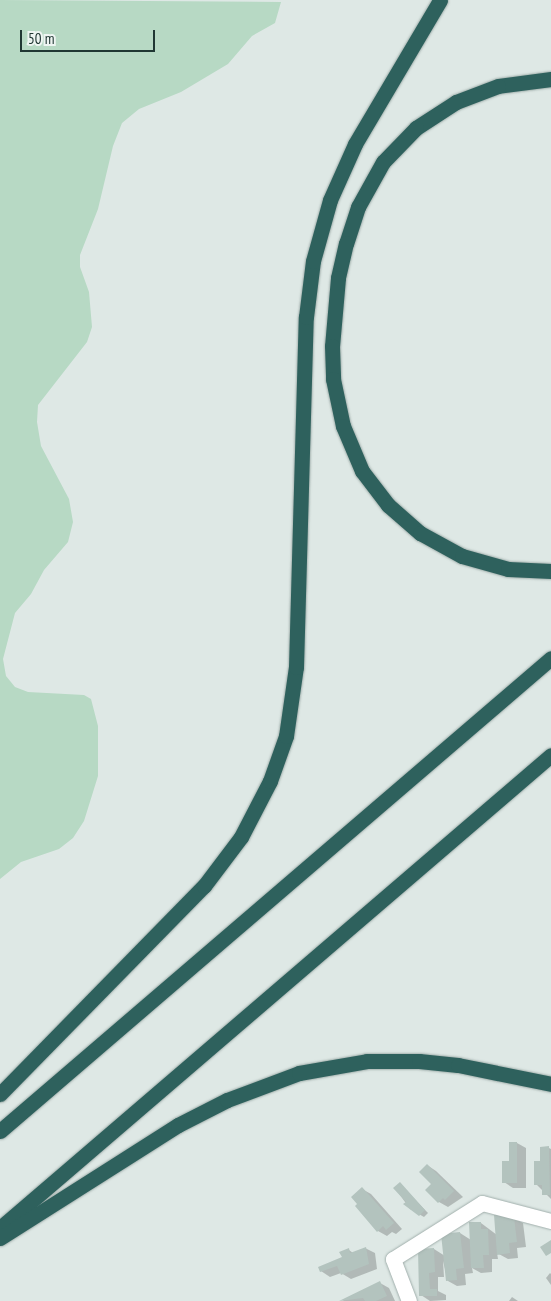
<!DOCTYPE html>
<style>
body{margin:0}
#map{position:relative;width:551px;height:1301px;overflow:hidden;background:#dee8e5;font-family:"PT Sans Narrow",sans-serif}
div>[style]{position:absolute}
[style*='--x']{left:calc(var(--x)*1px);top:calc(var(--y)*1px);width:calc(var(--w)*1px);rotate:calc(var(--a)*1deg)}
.green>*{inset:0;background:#b7d9c4}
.shadow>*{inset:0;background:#0003}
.building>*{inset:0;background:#b3c3be}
.roads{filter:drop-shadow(0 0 1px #a1afac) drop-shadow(0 0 1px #a1afac)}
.street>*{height:15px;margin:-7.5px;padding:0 7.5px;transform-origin:7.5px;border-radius:7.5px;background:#fff}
.highway>*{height:15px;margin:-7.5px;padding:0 7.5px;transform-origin:7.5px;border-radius:7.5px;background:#2e615d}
span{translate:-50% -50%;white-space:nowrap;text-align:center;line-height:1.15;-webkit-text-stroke:5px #eef5f2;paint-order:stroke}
.scale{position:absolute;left:20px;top:30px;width:135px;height:22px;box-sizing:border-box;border:2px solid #203733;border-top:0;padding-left:6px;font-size:15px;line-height:18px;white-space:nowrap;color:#203733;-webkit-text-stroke:4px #eef5f2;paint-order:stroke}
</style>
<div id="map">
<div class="green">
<i style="clip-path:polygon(0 0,281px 2px,275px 23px,252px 36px,228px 64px,181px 92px,139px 109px,122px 123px,113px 146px,98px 209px,80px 255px,80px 267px,89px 292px,92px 327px,87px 342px,38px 405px,37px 422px,41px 446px,69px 499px,73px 522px,68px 542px,44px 570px,31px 594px,15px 613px,3px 659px,6px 676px,15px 687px,28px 692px,84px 695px,91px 699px,98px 726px,98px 776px,84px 821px,73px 838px,59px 849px,21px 862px,0 879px)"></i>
</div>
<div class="shadow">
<i style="clip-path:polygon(517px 1143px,526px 1148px,526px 1188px,513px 1188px,504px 1182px)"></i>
<i style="clip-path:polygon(549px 1148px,551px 1149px,551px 1199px,536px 1184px)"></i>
<i style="clip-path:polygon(427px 1165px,436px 1171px,463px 1197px,448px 1207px,439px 1202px)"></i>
<i style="clip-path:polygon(400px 1184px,428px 1213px,424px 1217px,410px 1209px,395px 1188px)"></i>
<i style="clip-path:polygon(362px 1189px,371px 1194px,402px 1229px,396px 1234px,392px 1232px,387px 1236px,378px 1231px)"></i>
<i style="clip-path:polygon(514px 1218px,523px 1223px,526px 1247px,517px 1248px,518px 1258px,508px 1259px,497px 1253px,498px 1259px,492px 1259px,492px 1272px,481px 1273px,472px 1268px,473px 1273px,465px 1274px,466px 1285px,457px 1286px,448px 1281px,443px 1261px,444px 1277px,438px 1277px,438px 1291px,446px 1295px,446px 1300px,430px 1301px,421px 1295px,434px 1249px,445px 1256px,460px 1233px,471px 1240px,481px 1223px,497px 1235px)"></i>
<i style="clip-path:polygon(365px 1248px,375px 1253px,377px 1269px,351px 1279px,341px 1273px,330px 1277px,321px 1271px,343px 1258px,349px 1250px,353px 1253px)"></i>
<i style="clip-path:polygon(550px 1273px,551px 1274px,551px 1285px,546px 1278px)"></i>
<i style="clip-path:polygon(380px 1283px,389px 1288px,395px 1301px,342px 1301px)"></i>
<i style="clip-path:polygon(512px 1297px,518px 1301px,509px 1301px)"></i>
</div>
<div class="building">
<i style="clip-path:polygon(509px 1142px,517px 1142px,517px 1183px,502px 1183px,502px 1161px,509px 1161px)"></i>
<i style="clip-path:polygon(549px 1146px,550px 1195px,542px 1195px,542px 1185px,534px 1185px,534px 1161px,540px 1161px,540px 1147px)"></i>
<i style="clip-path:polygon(427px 1164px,454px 1191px,445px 1200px,443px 1198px,438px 1203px,425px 1190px,431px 1184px,419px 1172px)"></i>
<i style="clip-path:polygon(400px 1182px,425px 1210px,419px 1216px,403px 1204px,406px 1202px,393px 1188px)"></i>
<i style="clip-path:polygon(362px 1187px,394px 1223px,386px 1230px,383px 1226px,377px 1232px,355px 1206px,357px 1204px,351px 1197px)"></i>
<i style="clip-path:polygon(508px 1214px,514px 1217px,517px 1242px,509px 1243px,510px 1253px,497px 1255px,494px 1215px)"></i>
<i style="clip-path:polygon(469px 1222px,481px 1222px,481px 1229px,488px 1229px,489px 1255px,483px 1255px,484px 1268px,471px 1268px)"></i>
<i style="clip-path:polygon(460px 1232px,464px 1268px,456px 1269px,457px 1280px,446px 1281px,441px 1234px)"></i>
<i style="clip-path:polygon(551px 1240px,551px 1253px,546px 1256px,540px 1247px)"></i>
<i style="clip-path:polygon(366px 1247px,369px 1264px,341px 1275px,337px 1266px,320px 1272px,318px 1267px,342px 1257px,339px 1252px,349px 1248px,350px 1253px)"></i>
<i style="clip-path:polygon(434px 1248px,435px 1272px,429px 1273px,430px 1289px,437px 1289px,437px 1296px,419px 1296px,418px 1249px)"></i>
<i style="clip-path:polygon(380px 1281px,387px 1296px,376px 1301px,365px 1301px,363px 1298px,339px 1301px)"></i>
</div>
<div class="roads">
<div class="street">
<i style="--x:409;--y:1301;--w:45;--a:-110.9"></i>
<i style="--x:393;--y:1259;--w:105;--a:-32.2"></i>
<i style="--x:482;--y:1203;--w:71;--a:14.6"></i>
</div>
<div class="highway">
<i style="--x:551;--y:79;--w:53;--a:172.5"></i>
<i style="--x:498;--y:86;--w:45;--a:159.1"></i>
<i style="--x:456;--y:102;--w:48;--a:147"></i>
<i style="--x:416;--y:128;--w:47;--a:134.1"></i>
<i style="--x:383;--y:162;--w:51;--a:119.1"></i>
<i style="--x:358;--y:207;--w:38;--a:108"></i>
<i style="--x:346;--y:243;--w:36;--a:103"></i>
<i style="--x:338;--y:278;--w:68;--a:95"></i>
<i style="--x:332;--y:346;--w:33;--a:88"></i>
<i style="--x:333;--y:379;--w:48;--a:78"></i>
<i style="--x:343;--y:426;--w:49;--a:67.1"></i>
<i style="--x:362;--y:471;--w:43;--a:52.6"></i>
<i style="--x:388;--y:505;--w:43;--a:41.2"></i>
<i style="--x:420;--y:533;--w:48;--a:28.7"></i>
<i style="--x:462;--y:556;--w:48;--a:15.8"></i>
<i style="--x:508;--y:569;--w:43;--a:2.7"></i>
<i style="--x:0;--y:1094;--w:291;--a:-45.6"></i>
<i style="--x:204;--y:886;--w:61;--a:-52.9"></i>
<i style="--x:241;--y:837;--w:63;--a:-62.6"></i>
<i style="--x:270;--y:781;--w:48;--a:-70.4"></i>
<i style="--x:286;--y:736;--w:70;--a:-81.8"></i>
<i style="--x:296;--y:667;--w:350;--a:-88.4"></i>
<i style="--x:306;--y:317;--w:56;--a:-82.9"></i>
<i style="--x:313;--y:261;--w:63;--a:-74.4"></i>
<i style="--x:330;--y:200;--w:61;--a:-65.9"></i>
<i style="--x:355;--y:144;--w:167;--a:-59.4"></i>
<i style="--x:0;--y:1131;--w:726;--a:-40.64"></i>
<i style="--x:0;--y:1228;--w:726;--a:-40.64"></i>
<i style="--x:0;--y:1238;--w:211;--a:-32.4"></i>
<i style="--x:178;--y:1125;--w:55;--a:-27"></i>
<i style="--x:227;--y:1100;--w:77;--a:-20.6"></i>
<i style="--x:299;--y:1073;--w:69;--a:-10"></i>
<i style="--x:367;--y:1061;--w:52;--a:0"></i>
<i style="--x:419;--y:1061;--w:39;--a:6"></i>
<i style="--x:458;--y:1065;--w:95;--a:11.5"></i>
</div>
</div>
<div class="scale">50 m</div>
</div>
